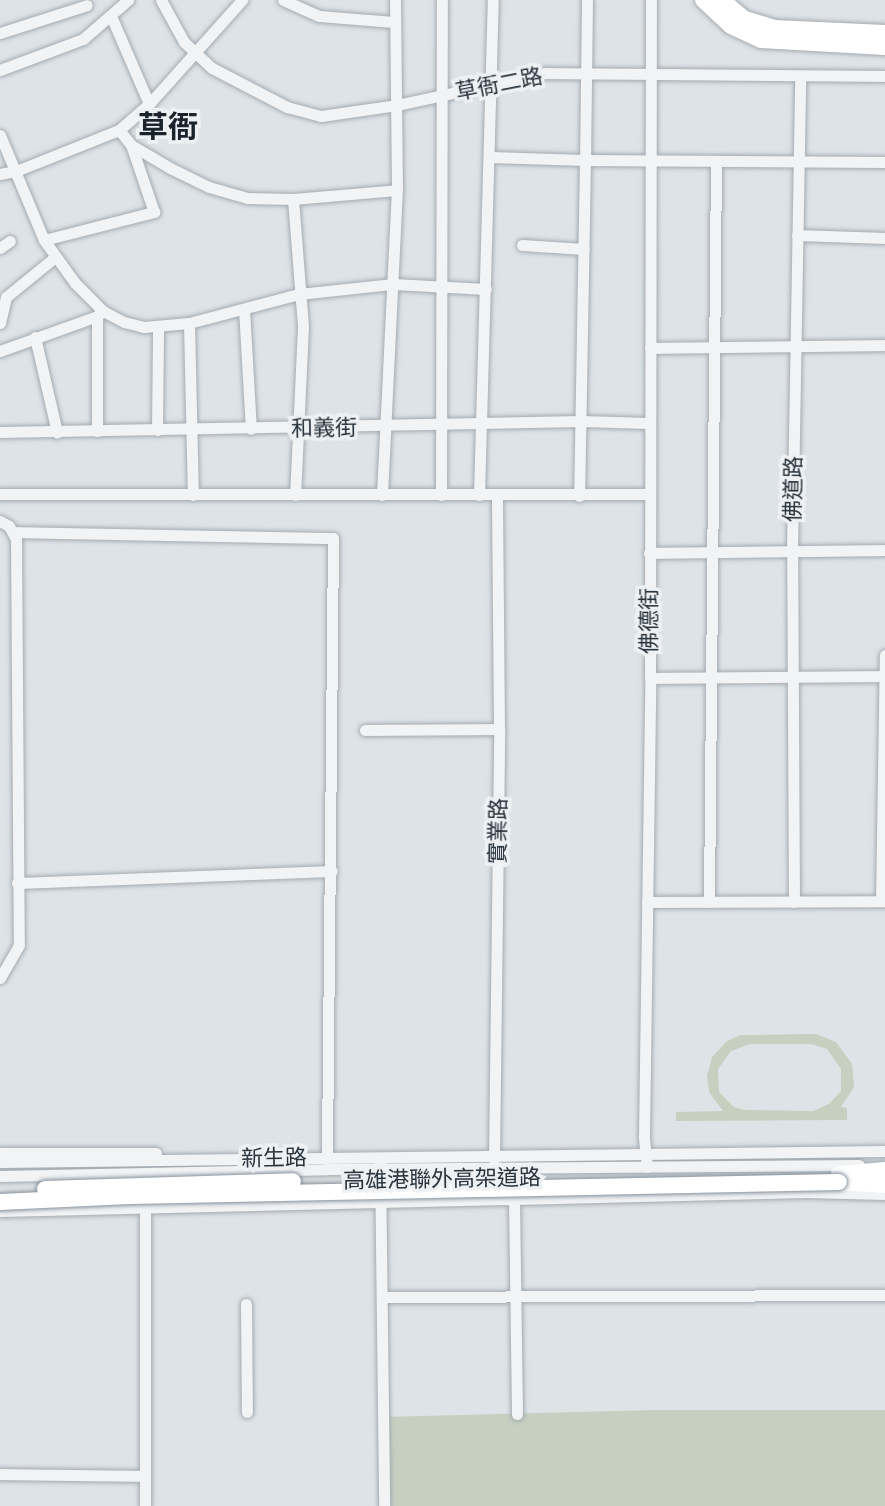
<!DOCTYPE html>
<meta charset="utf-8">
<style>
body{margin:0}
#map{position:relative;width:885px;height:1506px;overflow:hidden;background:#dee3e7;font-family:"DM Sans","Noto Sans TC",sans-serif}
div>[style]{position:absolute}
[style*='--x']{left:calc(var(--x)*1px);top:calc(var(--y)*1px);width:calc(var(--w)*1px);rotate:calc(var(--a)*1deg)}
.green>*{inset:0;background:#c6d0c0}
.roads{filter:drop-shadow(0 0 2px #a4abb0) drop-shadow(0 0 2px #a4abb0)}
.minor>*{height:11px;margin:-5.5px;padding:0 5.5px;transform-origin:5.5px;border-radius:5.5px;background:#f1f3f5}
.highway>*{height:16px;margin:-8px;padding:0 8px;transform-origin:8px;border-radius:8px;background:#fff}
.bridges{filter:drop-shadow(0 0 2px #87929c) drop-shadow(0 0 2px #87929c)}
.highway-bridge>*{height:16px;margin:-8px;padding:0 8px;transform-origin:8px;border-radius:8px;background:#fff}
span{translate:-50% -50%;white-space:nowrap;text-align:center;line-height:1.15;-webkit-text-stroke:7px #eef1f4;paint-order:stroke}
.street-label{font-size:22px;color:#29333c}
.district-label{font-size:30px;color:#1b242d;font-weight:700}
</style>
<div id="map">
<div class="green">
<i style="clip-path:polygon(evenodd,816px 1034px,836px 1042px,852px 1064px,854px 1087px,841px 1107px,847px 1108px,847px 1120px,676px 1121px,676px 1112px,723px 1111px,709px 1092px,707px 1076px,712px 1057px,727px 1041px,741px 1035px,816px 1034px,750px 1044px,811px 1044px,827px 1049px,841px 1069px,841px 1091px,829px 1104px,813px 1111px,745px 1110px,734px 1107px,719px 1092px,718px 1069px,731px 1051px,750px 1044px)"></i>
<i style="clip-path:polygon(657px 1410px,885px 1410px,885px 1506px,384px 1506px,383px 1417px)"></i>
</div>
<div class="roads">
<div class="minor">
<i style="--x:161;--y:0;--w:48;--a:61.3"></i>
<i style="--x:184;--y:42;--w:38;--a:43"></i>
<i style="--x:212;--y:68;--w:85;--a:27.5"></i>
<i style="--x:287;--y:107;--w:35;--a:15"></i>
<i style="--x:321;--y:116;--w:77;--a:-8.2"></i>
<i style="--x:397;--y:105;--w:151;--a:-12.2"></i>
<i style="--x:545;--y:73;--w:340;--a:0.5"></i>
<i style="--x:283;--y:0;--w:39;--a:24"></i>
<i style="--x:319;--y:16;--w:75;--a:4.6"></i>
<i style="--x:587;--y:0;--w:160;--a:90.7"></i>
<i style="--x:585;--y:160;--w:300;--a:0.4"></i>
<i style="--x:111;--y:16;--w:96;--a:66.6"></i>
<i style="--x:0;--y:33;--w:91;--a:-17.8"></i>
<i style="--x:0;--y:70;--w:89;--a:-20.5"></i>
<i style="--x:83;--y:39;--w:60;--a:-40.9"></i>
<i style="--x:119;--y:130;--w:19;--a:51"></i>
<i style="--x:131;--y:145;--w:45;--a:30.5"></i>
<i style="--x:170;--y:168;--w:43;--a:26"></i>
<i style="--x:209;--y:187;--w:40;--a:16"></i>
<i style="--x:247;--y:198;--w:46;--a:1.2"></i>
<i style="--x:293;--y:199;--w:104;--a:-4.9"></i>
<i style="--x:0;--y:135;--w:114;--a:67.3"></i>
<i style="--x:44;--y:240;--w:53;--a:54.2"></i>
<i style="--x:75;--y:283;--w:40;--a:45"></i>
<i style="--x:103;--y:311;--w:24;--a:28"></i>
<i style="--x:124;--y:322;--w:21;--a:14"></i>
<i style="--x:144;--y:327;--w:45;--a:-5.1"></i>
<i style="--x:189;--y:323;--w:114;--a:-14.8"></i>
<i style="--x:299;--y:294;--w:95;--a:-6.1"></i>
<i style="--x:393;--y:284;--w:93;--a:3.1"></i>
<i style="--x:490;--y:157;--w:95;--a:1.8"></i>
<i style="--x:585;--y:160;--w:336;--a:91"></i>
<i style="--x:0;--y:174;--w:16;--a:-11"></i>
<i style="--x:16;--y:171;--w:111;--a:-21.7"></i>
<i style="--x:119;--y:130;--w:40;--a:-41"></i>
<i style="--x:149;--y:104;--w:140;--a:-48.2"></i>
<i style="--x:293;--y:199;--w:128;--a:85.5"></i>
<i style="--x:303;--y:327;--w:168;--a:92.7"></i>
<i style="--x:797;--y:235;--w:88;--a:2"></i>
<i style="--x:44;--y:240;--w:114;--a:-14.3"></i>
<i style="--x:154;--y:212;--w:71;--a:-108.9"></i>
<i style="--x:522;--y:245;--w:62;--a:3.7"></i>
<i style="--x:0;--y:248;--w:12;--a:-35"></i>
<i style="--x:244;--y:309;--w:120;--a:86.7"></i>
<i style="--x:0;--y:323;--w:27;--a:-77"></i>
<i style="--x:6;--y:297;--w:63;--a:-39.2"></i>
<i style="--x:189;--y:323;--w:172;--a:88.7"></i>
<i style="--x:35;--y:337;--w:98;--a:77"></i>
<i style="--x:650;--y:348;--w:235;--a:-0.7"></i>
<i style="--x:0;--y:351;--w:103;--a:-19.8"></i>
<i style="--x:157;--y:430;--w:103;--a:-89.4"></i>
<i style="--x:97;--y:431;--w:115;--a:-90"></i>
<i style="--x:97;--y:316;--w:8;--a:-40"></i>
<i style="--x:0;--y:432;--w:581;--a:-1.08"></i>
<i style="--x:581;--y:421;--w:68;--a:1.7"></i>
<i style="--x:0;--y:494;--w:648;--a:0"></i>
<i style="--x:382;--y:495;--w:305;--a:-87.2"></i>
<i style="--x:397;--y:190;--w:190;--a:-90.6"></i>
<i style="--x:441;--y:495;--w:495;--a:-89.9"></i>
<i style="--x:479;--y:495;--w:495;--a:-88.4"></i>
<i style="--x:0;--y:521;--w:10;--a:29"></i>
<i style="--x:9;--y:526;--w:15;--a:62"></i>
<i style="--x:16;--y:539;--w:406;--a:89.6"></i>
<i style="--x:19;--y:945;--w:38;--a:120"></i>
<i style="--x:14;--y:532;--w:319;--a:1.1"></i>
<i style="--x:333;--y:538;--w:619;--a:90.56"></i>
<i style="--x:649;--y:553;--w:236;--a:-0.7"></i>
<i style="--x:650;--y:678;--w:235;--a:-0.5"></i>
<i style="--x:365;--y:730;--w:134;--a:-0.4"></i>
<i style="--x:17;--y:883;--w:315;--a:-2.2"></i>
<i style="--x:881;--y:901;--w:246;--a:-89.1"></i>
<i style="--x:647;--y:902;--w:238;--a:-0.2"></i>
<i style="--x:709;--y:902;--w:740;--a:-89.46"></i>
<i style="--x:794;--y:902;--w:352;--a:-90.3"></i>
<i style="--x:792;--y:550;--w:474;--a:-89"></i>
<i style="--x:0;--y:1153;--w:156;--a:0"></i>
<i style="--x:494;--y:1159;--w:430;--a:-89.3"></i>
<i style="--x:499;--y:729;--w:234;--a:-90.5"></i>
<i style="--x:0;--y:1162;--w:885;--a:-0.71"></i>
<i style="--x:380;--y:1163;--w:343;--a:89.3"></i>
<i style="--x:647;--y:1167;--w:31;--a:-96"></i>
<i style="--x:644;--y:1136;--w:458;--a:-89.2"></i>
<i style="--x:650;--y:678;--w:678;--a:-89.92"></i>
<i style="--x:0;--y:1176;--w:327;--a:-1.2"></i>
<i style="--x:327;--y:1169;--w:532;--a:-0.43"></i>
<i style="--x:514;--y:1199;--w:215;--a:89.2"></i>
<i style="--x:145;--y:1203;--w:303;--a:90"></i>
<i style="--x:0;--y:1211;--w:807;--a:-1.35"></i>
<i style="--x:807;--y:1192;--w:78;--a:1.5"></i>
<i style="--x:382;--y:1297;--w:503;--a:-0.23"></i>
<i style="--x:246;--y:1304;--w:108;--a:89.5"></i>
<i style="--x:0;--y:1474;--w:145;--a:0.8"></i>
</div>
<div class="highway">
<i style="--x:703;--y:0;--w:38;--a:43"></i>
<i style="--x:731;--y:26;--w:33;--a:25"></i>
<i style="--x:761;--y:40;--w:124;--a:3.2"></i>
<i style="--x:722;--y:0;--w:30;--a:40"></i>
<i style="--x:745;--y:19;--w:30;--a:17"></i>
<i style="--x:774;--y:28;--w:111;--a:2.6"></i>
<i style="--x:839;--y:1174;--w:46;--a:-5"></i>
<i style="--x:841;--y:1182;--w:44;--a:3.9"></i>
</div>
</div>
<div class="bridges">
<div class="highway-bridge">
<i style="--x:45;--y:1189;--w:248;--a:-1.8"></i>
<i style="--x:0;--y:1202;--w:130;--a:-2.6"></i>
<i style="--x:130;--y:1196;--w:709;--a:-1.13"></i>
</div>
</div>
<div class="street-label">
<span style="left:499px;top:84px;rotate:-11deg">草衙二路</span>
<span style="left:324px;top:428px;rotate:-1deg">和義街</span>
<span style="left:793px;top:489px;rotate:-89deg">佛道路</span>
<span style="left:649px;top:621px;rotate:-90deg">佛德街</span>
<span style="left:498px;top:831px;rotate:-89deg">實業路</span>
<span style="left:274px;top:1158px;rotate:-1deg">新生路</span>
<span style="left:442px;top:1179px;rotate:-1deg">高雄港聯外高架道路</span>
</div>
<div class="district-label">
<span style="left:168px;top:127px">草衙</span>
</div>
</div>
